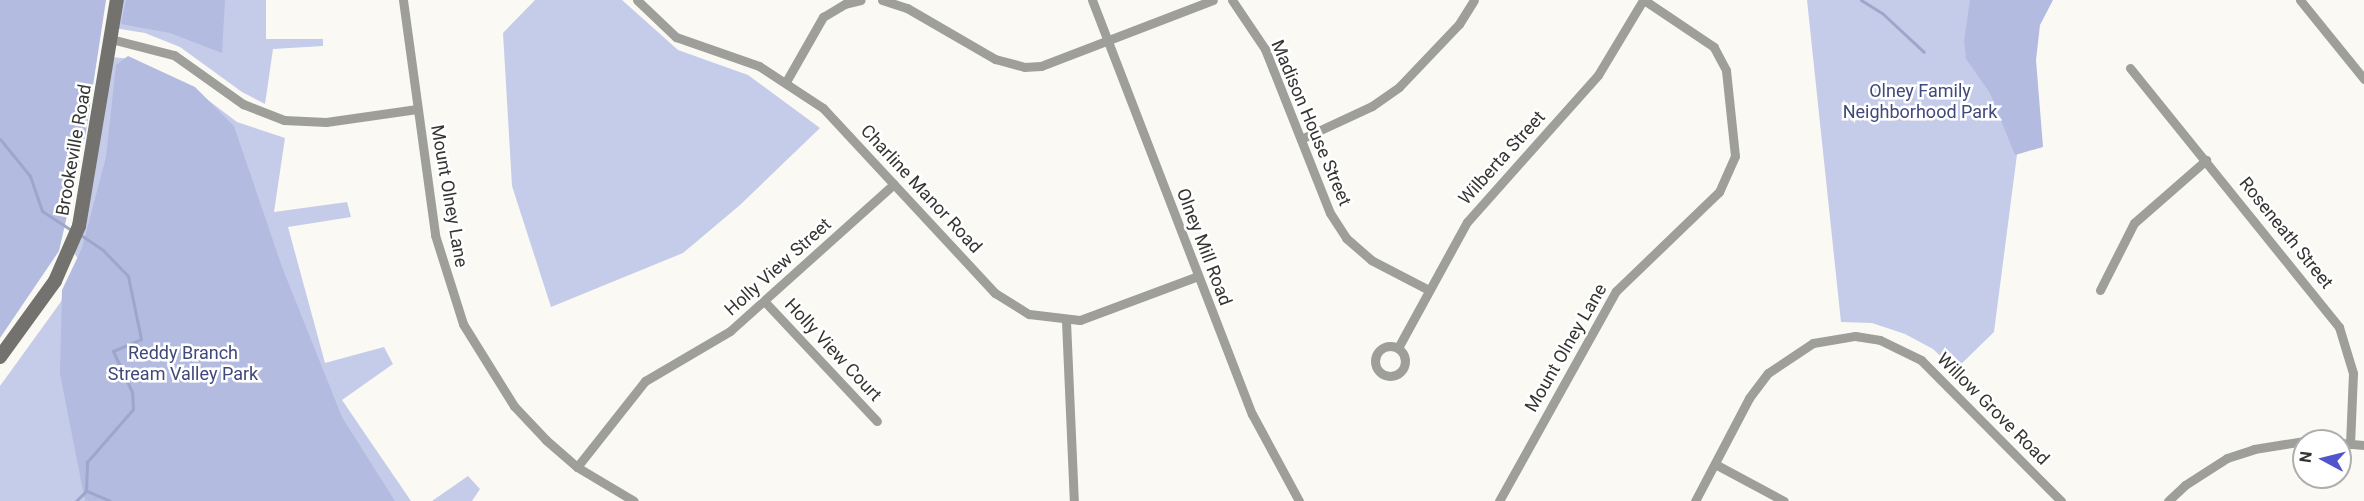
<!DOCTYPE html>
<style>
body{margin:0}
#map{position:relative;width:2364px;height:501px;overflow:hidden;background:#faf9f4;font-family:Roboto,sans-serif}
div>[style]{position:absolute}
.green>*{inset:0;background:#c5cce9}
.forest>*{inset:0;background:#b3bbe0}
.stream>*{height:3px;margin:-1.5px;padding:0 1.5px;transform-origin:1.5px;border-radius:1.5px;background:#9fa6cb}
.street>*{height:9px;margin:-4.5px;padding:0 4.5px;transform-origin:4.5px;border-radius:4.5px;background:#9e9e9b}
.street>.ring{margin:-4.5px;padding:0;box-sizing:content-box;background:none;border:9px solid #9e9e9b;border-radius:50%}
.secondary>*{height:14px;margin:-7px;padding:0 7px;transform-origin:7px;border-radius:7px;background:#73726f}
span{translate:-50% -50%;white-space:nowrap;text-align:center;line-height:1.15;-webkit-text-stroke:5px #fff;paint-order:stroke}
.park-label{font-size:18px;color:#41487a}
.street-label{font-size:18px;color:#343432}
.north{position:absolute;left:2292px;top:429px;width:60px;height:60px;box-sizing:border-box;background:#fff;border:2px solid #aeaead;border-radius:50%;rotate:277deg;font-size:16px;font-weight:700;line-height:24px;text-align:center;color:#343432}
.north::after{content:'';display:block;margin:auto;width:21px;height:27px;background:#5055cb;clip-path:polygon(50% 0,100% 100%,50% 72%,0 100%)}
</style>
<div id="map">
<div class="green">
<i style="clip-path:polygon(118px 0,266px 0,266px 39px,323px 39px,323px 46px,273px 49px,265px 104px,242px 92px,180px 47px,145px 33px,114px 28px)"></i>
<i style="clip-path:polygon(535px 0,622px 0,678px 50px,748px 75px,820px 128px,740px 205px,683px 253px,551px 307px,512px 186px,503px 33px)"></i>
<i style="clip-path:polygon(1807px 0,2037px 0,1994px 332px,1955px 370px,1933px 349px,1905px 334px,1872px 323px,1841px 322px)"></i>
<i style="clip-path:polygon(110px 57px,134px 59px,196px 91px,237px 122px,285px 138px,274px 212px,347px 202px,351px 217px,288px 227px,325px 363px,384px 347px,393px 364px,342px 400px,411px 501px,0 501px,0 386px,60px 303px,82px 263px,72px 251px)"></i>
<i style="clip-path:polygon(468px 476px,480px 489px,472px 501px,432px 501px)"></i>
</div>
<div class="forest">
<i style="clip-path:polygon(0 0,106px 0,86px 132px,59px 251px,0 338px)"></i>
<i style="clip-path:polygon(126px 0,225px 0,222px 53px,170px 33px,121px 24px)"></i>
<i style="clip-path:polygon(1970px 0,2053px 0,2040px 25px,2036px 60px,2043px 147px,2015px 155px,1990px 93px,1966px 59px,1964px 41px)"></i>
<i style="clip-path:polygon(128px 56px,195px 87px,234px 126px,282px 267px,342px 417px,395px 501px,85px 501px,60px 374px,62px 290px,82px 248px,106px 157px,116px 65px)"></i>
</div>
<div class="stream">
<i style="left:1861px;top:0;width:25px;rotate:32deg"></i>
<i style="left:1882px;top:13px;width:57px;rotate:42.9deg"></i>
<i style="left:0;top:139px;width:48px;rotate:51deg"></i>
<i style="left:30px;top:176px;width:37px;rotate:71deg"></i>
<i style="left:42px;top:211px;width:37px;rotate:33deg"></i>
<i style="left:87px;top:491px;width:25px;rotate:23deg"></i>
<i style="left:76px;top:501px;width:14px;rotate:-45deg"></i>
<i style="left:86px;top:491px;width:29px;rotate:-88deg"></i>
<i style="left:87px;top:462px;width:70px;rotate:-49deg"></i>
<i style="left:133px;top:409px;width:17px;rotate:-93deg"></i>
<i style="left:132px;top:392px;width:45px;rotate:-114.9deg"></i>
<i style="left:113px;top:351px;width:30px;rotate:-23deg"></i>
<i style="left:141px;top:339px;width:64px;rotate:-101.7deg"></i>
<i style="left:128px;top:276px;width:36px;rotate:-134deg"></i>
<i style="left:103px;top:250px;width:29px;rotate:-146deg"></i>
</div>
<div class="street">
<i style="left:403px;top:0;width:237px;rotate:82.2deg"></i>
<i style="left:435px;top:235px;width:93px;rotate:72.5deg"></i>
<i style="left:463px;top:324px;width:97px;rotate:58.1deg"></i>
<i style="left:514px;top:406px;width:47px;rotate:46.7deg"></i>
<i style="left:546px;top:440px;width:41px;rotate:41.1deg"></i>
<i style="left:577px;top:467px;width:66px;rotate:30.8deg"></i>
<i style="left:637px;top:0;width:54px;rotate:43.5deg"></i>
<i style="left:676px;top:37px;width:88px;rotate:19.3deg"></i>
<i style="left:759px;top:66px;width:77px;rotate:33.3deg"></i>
<i style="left:823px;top:108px;width:253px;rotate:47.1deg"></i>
<i style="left:995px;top:293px;width:40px;rotate:32deg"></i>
<i style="left:1029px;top:314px;width:51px;rotate:6.7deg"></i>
<i style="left:1080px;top:320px;width:126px;rotate:-20.4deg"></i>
<i style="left:882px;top:0;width:26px;rotate:18deg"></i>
<i style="left:907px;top:8px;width:102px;rotate:30.1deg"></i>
<i style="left:995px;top:59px;width:30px;rotate:15deg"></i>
<i style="left:1024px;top:67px;width:17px;rotate:-3deg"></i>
<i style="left:1041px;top:66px;width:184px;rotate:-21deg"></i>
<i style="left:1092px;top:0;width:444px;rotate:68.9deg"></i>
<i style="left:1252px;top:414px;width:99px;rotate:61.6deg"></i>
<i style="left:1232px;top:0;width:59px;rotate:56deg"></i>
<i style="left:1265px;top:49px;width:176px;rotate:68.4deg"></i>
<i style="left:1330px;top:213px;width:30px;rotate:57deg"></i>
<i style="left:1346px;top:238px;width:33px;rotate:41deg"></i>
<i style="left:1371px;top:260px;width:63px;rotate:27.4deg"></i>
<i style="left:2300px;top:0;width:102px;rotate:51deg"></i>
<i style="left:111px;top:39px;width:65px;rotate:14.3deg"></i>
<i style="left:174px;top:55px;width:85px;rotate:35.4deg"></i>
<i style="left:243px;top:104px;width:44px;rotate:21.3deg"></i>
<i style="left:284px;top:120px;width:42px;rotate:2.7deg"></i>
<i style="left:326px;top:122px;width:92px;rotate:-8.1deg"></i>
<i style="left:2130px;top:68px;width:333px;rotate:51.1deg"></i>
<i style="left:2339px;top:327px;width:48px;rotate:73.1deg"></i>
<i style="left:2353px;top:373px;width:71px;rotate:92.4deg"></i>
<i style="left:787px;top:80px;width:73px;rotate:-60.3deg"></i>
<i style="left:823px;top:17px;width:26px;rotate:-31deg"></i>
<i style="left:845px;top:4px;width:16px;rotate:-14deg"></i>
<i style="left:1301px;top:139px;width:78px;rotate:-24.9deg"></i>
<i style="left:1372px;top:106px;width:33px;rotate:-35deg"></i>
<i style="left:1399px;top:87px;width:87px;rotate:-46.4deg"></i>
<i style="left:1459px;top:24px;width:28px;rotate:-58deg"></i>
<i style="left:2100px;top:290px;width:75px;rotate:-63.1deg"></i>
<i style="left:2134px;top:223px;width:96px;rotate:-41.2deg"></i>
<i style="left:766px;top:303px;width:162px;rotate:46.8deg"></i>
<i style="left:1066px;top:321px;width:180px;rotate:87.5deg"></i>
<i style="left:1399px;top:346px;width:141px;rotate:-61.3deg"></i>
<i style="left:1467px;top:222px;width:197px;rotate:-48.3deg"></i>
<i style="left:1598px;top:75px;width:87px;rotate:-59deg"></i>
<i class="ring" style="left:1375px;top:346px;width:21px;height:21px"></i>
<i style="left:2304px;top:441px;width:13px"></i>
<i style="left:2340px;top:443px;width:24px;rotate:5deg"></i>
<i style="left:1715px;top:464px;width:78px;rotate:28.2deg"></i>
<i style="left:577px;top:467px;width:110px;rotate:-51.7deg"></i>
<i style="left:645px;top:381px;width:99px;rotate:-30.5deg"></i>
<i style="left:730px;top:331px;width:220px;rotate:-41.9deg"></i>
<i style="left:1499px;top:501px;width:240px;rotate:-60.9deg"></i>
<i style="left:1616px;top:291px;width:143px;rotate:-43.9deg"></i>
<i style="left:1719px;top:192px;width:39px;rotate:-66deg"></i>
<i style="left:1735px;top:156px;width:86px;rotate:-96deg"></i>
<i style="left:1726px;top:70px;width:26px;rotate:-118deg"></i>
<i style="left:1714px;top:47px;width:84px;rotate:-146.1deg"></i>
<i style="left:1695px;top:501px;width:116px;rotate:-62.3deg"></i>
<i style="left:1749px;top:398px;width:31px;rotate:-53deg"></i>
<i style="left:1768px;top:373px;width:54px;rotate:-33.7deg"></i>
<i style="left:1813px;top:343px;width:43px;rotate:-9.5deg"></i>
<i style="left:1855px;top:336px;width:25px;rotate:9deg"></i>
<i style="left:1880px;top:340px;width:46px;rotate:26deg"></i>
<i style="left:1921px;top:360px;width:199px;rotate:45.2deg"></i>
<i style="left:2168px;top:501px;width:23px;rotate:-43deg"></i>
<i style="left:2185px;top:485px;width:50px;rotate:-32.7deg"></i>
<i style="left:2227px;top:458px;width:28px;rotate:-18deg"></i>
<i style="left:2254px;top:449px;width:51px;rotate:-9.1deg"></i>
</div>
<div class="secondary">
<i style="left:0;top:357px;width:94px;rotate:-54.1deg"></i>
<i style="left:55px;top:281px;width:60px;rotate:-66.4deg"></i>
<i style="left:79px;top:226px;width:229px;rotate:-80.5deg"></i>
</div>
<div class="park-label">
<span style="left:1920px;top:102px">Olney Family<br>Neighborhood Park</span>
<span style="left:183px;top:364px">Reddy Branch<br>Stream Valley Park</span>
</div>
<div class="street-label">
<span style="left:1311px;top:123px;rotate:67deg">Madison House Street</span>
<span style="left:74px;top:150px;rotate:-80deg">Brookeville Road</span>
<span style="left:1502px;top:158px;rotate:-48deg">Wilberta Street</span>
<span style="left:921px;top:189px;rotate:47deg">Charline Manor Road</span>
<span style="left:449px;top:196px;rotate:80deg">Mount Olney Lane</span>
<span style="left:2286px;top:233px;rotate:51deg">Roseneath Street</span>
<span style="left:1204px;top:247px;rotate:69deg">Olney Mill Road</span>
<span style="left:778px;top:267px;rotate:-42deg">Holly View Street</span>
<span style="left:1566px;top:348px;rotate:-60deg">Mount Olney Lane</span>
<span style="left:833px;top:350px;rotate:47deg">Holly View Court</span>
<span style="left:1993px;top:409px;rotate:45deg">Willow Grove Road</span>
</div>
<div class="north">N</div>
</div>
